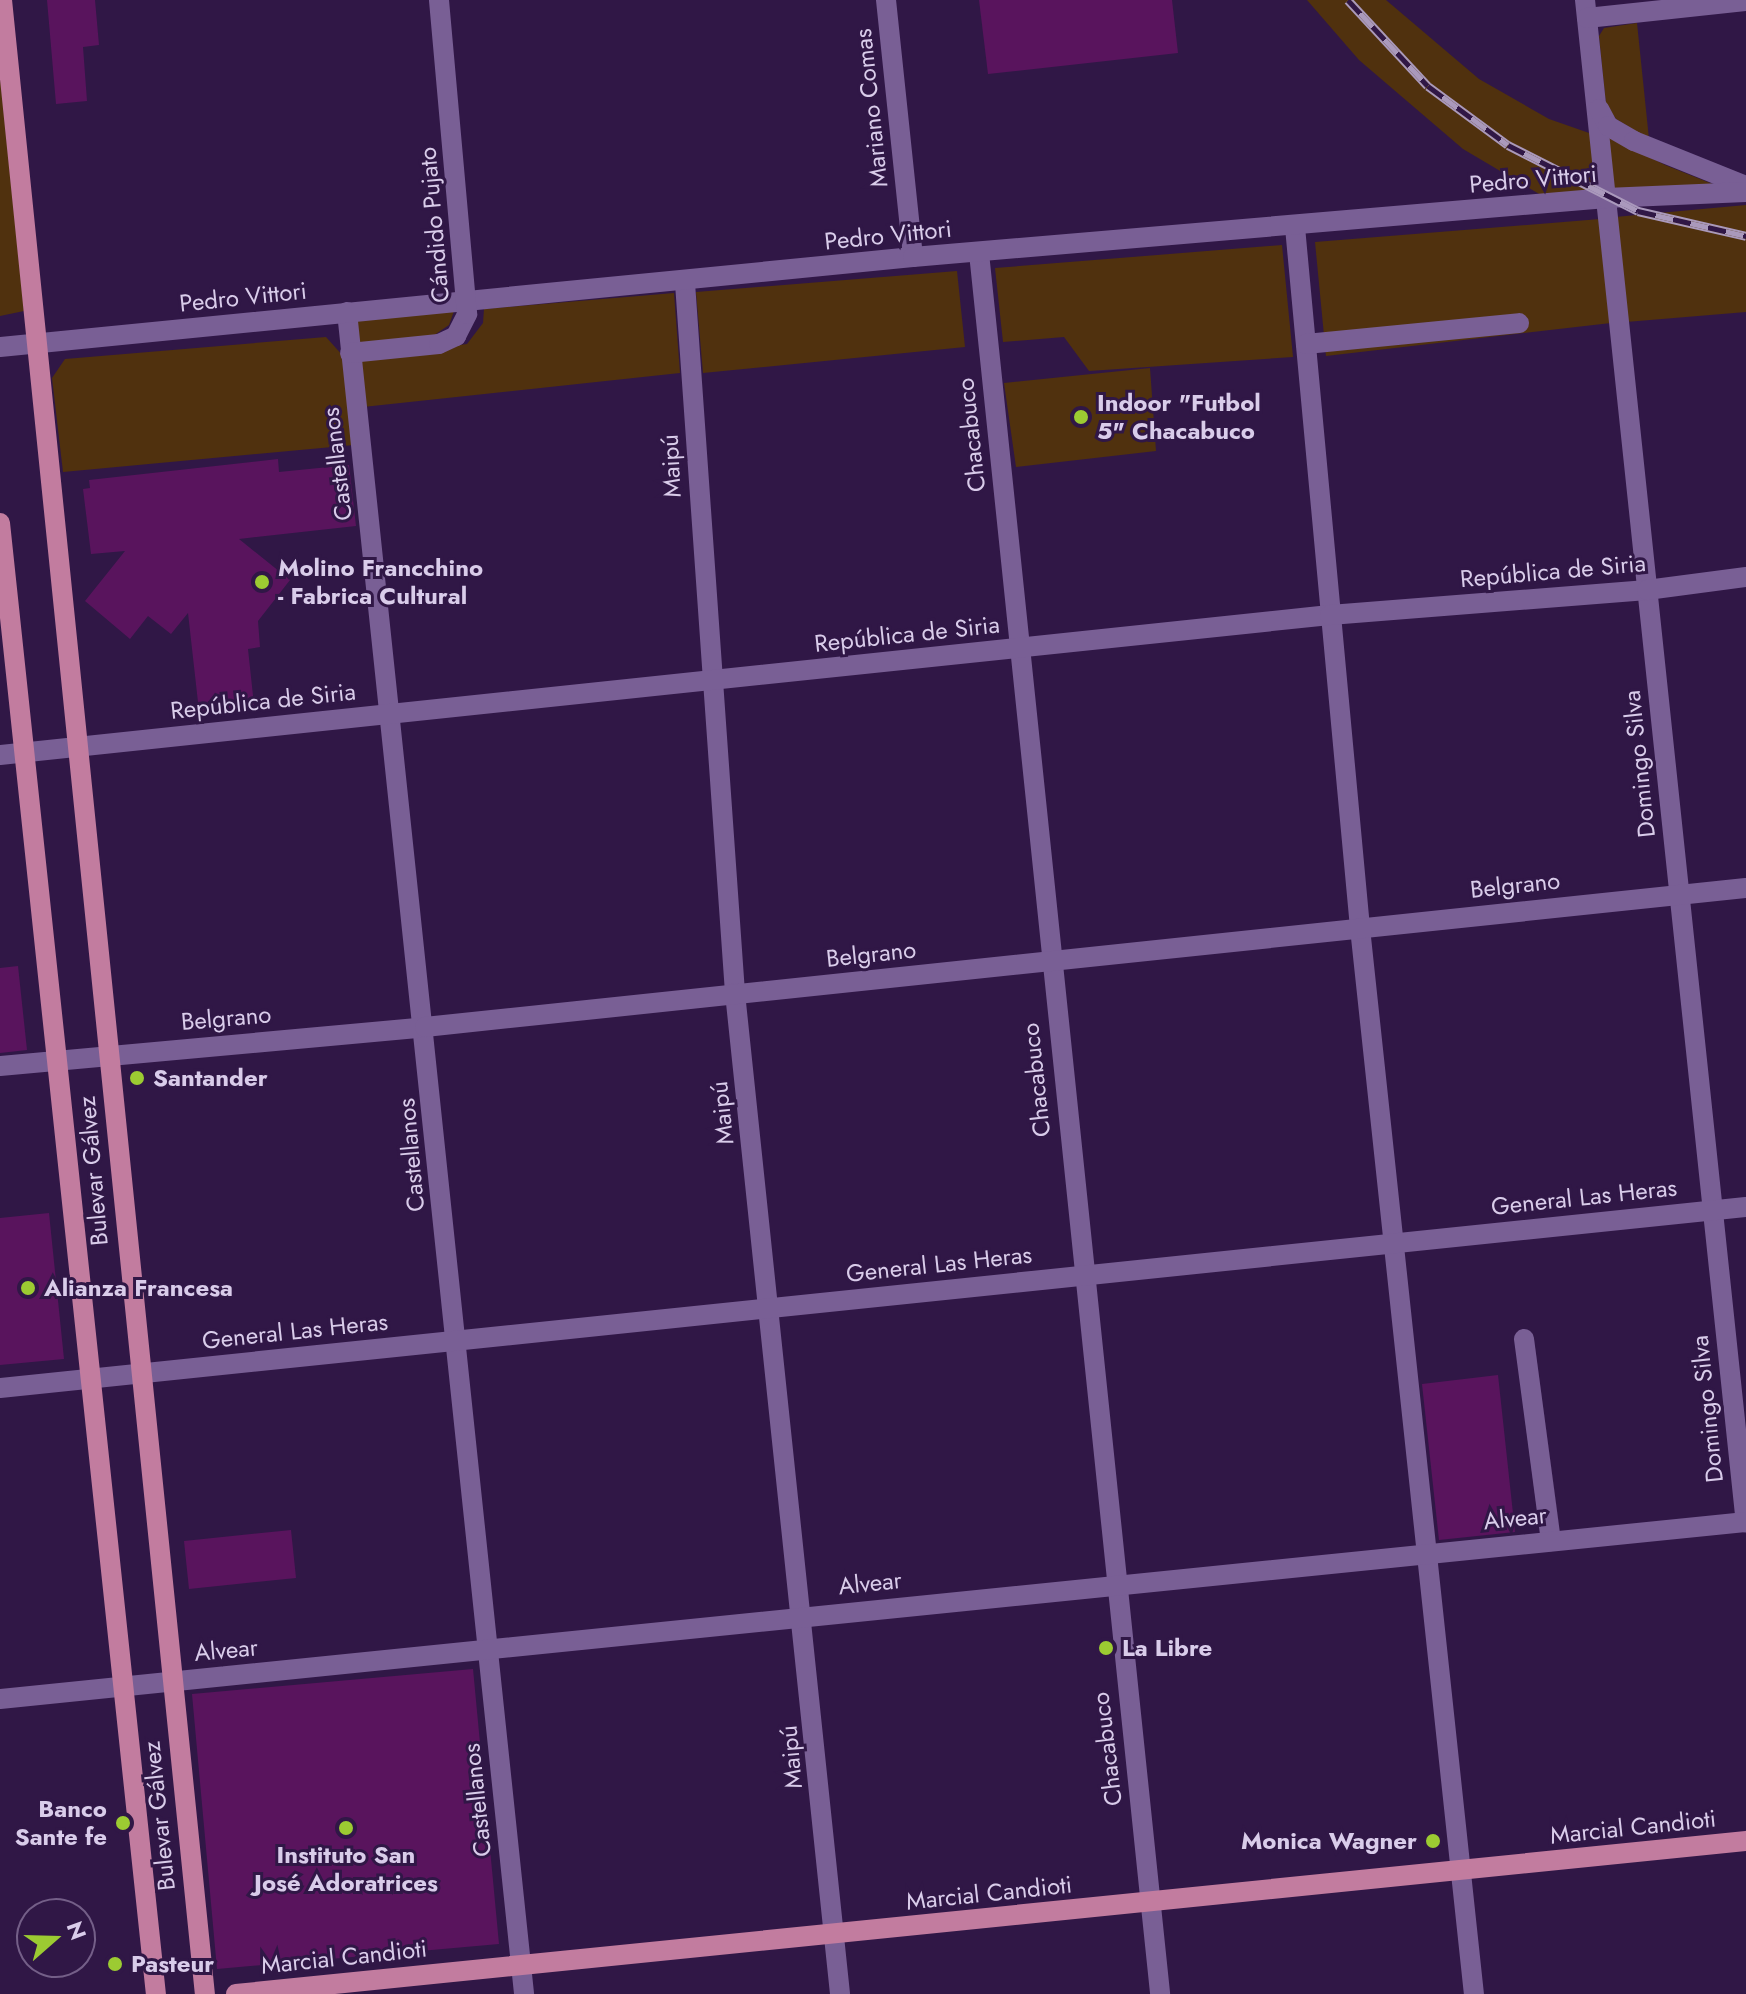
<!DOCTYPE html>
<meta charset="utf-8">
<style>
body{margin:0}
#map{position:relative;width:1746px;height:1994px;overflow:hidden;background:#301746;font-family:Jost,sans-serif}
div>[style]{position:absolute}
.green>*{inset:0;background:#50310e}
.building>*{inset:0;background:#59145d}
.minor>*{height:20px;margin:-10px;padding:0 10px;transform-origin:10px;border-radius:10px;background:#795f95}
.major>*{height:20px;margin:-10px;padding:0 10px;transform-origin:10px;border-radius:10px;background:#c27c9f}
.rail>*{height:9px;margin-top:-4.5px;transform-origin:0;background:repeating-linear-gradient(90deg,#301746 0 18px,#aa99bc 0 36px);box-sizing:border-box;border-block:2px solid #aa99bc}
.dots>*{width:22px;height:22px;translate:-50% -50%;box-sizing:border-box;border:4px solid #301746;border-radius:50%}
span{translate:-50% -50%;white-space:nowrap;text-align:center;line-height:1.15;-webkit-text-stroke:6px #301746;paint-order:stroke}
.street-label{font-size:24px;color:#d9ccea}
.poi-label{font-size:24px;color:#d9ccea;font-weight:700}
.left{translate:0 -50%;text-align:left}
.right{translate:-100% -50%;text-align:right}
.north{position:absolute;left:16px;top:1898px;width:80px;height:80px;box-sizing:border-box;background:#301746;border:2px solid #745f88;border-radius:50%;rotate:70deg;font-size:22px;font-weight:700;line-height:32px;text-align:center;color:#d9ccea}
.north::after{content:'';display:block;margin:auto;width:28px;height:36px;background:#9ccb32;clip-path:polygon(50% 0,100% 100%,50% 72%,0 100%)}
</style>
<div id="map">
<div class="green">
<i style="clip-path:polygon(1307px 0,1386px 0,1479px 79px,1549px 119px,1592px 134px,1598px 201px,1556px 204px,1463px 149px,1359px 60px)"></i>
<i style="clip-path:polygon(1637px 23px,1649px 139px,1616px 119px,1606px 105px,1599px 36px,1604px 28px)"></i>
<i style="clip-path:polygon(0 75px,24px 311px,0 316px)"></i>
<i style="clip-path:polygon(1606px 135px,1665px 165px,1725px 189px,1612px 199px)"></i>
<i style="clip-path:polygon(1746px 205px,1746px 312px,1626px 322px,1615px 217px)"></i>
<i style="clip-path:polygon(1600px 219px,1611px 323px,1326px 356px,1315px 242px)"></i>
<i style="clip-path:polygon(1282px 245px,1293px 357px,1089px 371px,1064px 337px,1003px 342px,995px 268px)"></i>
<i style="clip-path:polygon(957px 271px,965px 347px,703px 373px,696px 292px)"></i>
<i style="clip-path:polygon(674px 293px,680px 373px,363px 407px,358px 360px,467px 344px,483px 323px,484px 309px)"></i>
<i style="clip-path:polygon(454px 311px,449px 325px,430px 338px,357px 346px,354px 320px)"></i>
<i style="clip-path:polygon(326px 337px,344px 357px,354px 445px,63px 472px,52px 378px,65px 359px)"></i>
<i style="clip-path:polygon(1150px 368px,1156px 451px,1016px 467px,1004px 383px)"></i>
</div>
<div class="building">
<i style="clip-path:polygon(47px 0,95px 0,99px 45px,83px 47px,87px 101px,56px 104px)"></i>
<i style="clip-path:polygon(979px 0,1172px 0,1178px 53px,988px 74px)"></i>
<i style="clip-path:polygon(278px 459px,279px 472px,349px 465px,356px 526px,239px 539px,290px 580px,258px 621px,260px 647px,248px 649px,254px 705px,199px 711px,188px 613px,171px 634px,148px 616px,130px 639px,85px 601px,125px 551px,91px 554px,83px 489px,90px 488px,89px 480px)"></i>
<i style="clip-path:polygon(18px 966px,27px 1050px,0 1053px,0 968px)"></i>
<i style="clip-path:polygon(49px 1213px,64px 1359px,0 1365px,0 1218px)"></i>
<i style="clip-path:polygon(1498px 1375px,1515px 1532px,1439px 1540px,1422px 1384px)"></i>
<i style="clip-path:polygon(291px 1530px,296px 1578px,189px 1589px,184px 1541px)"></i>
<i style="clip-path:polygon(473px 1669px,499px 1944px,217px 1969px,192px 1694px)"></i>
</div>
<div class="minor">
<i style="left:886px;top:0;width:258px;rotate:84deg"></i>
<i style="left:1585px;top:0;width:1531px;rotate:83.97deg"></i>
<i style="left:1587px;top:18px;width:160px;rotate:-6.1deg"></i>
<i style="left:1599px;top:109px;width:19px;rotate:62deg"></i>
<i style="left:1608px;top:126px;width:30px;rotate:30deg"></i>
<i style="left:1634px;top:141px;width:121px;rotate:21.9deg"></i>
<i style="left:1295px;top:227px;width:704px;rotate:84.7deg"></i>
<i style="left:1360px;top:928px;width:1072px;rotate:83.9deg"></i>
<i style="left:979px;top:253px;width:1750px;rotate:84.06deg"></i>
<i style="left:685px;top:283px;width:712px;rotate:85.97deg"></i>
<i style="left:735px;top:993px;width:1006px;rotate:84.01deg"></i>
<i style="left:347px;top:312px;width:1691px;rotate:83.99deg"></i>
<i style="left:1306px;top:344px;width:214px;rotate:-5.6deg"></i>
<i style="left:0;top:347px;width:917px;rotate:-5.63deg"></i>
<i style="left:913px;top:257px;width:696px;rotate:-4.87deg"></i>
<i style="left:1606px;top:198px;width:140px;rotate:-2.5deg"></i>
<i style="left:350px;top:353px;width:89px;rotate:-5.8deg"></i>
<i style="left:439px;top:344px;width:19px;rotate:-25deg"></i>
<i style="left:456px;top:336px;width:25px;rotate:-63deg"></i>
<i style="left:467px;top:314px;width:315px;rotate:-95.1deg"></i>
<i style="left:0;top:755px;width:1337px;rotate:-6.01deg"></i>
<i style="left:1330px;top:615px;width:318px;rotate:-4.5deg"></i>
<i style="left:1647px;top:590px;width:100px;rotate:-7.5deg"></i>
<i style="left:0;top:1066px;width:427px;rotate:-5.2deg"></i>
<i style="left:425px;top:1027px;width:1328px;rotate:-6.01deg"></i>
<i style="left:1524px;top:1339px;width:204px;rotate:82.4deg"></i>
<i style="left:0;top:1388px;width:1755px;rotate:-5.92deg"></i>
<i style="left:0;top:1699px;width:1755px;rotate:-5.79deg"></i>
</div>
<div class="major">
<i style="left:2px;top:0;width:2004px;rotate:84.19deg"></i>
<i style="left:0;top:523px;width:1479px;rotate:83.95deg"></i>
<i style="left:236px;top:1994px;width:1518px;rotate:-5.79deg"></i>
</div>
<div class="rail">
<i style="left:1348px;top:0;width:117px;rotate:47.1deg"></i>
<i style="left:1428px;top:86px;width:99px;rotate:36.4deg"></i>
<i style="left:1508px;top:145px;width:146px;rotate:26.9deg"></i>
<i style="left:1638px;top:211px;width:111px;rotate:13deg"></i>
</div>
<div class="dots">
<i style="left:1081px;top:417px;background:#9ccb32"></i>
<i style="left:262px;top:582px;background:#9ccb32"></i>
<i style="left:137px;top:1078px;background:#9ccb32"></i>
<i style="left:28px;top:1288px;background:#9ccb32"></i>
<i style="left:1106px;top:1648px;background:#9ccb32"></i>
<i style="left:123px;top:1823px;background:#9ccb32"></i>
<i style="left:346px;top:1828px;background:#9ccb32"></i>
<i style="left:1433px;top:1841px;background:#9ccb32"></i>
<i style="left:115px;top:1964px;background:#9ccb32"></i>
</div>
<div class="street-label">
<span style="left:871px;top:108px;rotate:-96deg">Mariano Comas</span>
<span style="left:1533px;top:179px;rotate:-5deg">Pedro Vittori</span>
<span style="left:434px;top:225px;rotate:-95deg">Cándido Pujato</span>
<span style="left:888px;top:235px;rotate:-6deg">Pedro Vittori</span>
<span style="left:243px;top:297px;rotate:-6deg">Pedro Vittori</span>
<span style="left:971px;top:435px;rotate:-96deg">Chacabuco</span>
<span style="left:337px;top:464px;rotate:-97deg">Castellanos</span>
<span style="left:671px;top:466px;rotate:-93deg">Maipú</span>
<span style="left:1553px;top:571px;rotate:-5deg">República de Siria</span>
<span style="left:907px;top:634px;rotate:-6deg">República de Siria</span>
<span style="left:263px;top:701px;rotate:-6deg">República de Siria</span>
<span style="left:1639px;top:764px;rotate:-96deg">Domingo Silva</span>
<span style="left:1515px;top:885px;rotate:-6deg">Belgrano</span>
<span style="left:871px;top:954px;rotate:-6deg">Belgrano</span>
<span style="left:226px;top:1018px;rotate:-5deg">Belgrano</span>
<span style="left:1036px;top:1080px;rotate:-96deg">Chacabuco</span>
<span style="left:722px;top:1113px;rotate:-96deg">Maipú</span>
<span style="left:411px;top:1155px;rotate:-95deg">Castellanos</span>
<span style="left:93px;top:1171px;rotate:-95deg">Bulevar Gálvez</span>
<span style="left:1584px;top:1197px;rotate:-6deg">General Las Heras</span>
<span style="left:939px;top:1264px;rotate:-6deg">General Las Heras</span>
<span style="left:295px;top:1331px;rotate:-6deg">General Las Heras</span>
<span style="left:1707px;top:1409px;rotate:-96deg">Domingo Silva</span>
<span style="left:1515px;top:1518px;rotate:-6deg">Alvear</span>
<span style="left:870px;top:1583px;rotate:-6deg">Alvear</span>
<span style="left:226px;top:1650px;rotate:-5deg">Alvear</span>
<span style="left:1107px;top:1749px;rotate:-97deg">Chacabuco</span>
<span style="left:791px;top:1757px;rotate:-95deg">Maipú</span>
<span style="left:477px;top:1800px;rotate:-96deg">Castellanos</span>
<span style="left:159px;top:1816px;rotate:-96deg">Bulevar Gálvez</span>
<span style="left:1633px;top:1827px;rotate:-6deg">Marcial Candioti</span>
<span style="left:989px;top:1893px;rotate:-6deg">Marcial Candioti</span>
<span style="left:344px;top:1957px;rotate:-6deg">Marcial Candioti</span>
</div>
<div class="poi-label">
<span class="left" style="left:1097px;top:417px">Indoor "Futbol<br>5" Chacabuco</span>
<span class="left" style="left:278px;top:582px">Molino Francchino<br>- Fabrica Cultural</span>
<span class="left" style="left:153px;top:1078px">Santander</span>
<span class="left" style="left:44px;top:1288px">Alianza Francesa</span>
<span class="left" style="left:1122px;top:1648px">La Libre</span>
<span class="right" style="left:107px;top:1823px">Banco<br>Sante fe</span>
<span class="right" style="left:1417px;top:1841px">Monica Wagner</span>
<span style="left:346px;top:1869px">Instituto San<br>José Adoratrices</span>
<span class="left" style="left:131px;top:1964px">Pasteur</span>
</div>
<div class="north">N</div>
</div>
